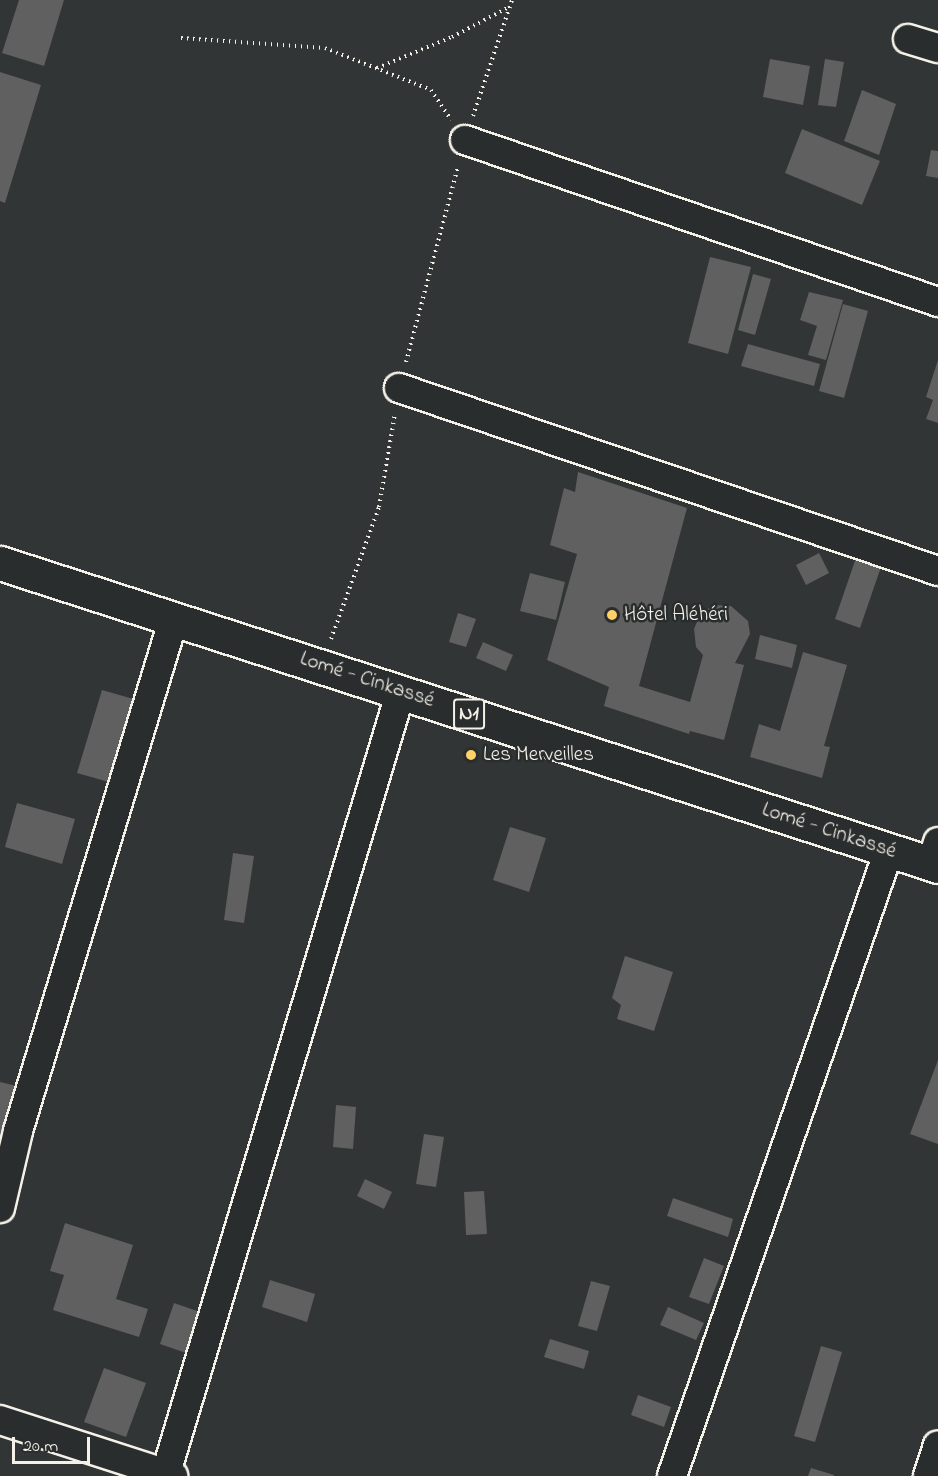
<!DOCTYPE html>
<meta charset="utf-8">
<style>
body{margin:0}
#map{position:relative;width:938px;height:1476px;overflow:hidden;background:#323535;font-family:"Indie Flower",sans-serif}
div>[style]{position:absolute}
.building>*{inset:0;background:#5f605f}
.path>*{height:4px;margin-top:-2px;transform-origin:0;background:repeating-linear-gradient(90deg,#f4f1e8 0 1.5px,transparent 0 6px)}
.roads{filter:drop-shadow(2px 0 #f4f1e8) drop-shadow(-2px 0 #f4f1e8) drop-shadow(0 2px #f4f1e8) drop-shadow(0 -2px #f4f1e8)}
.minor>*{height:28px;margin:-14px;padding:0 14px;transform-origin:14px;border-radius:14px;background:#2a2d2e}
.trunk>*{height:33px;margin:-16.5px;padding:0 16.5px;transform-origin:16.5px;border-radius:16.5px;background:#2a2d2e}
.dots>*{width:16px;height:16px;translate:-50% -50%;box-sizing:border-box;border:3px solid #2a2d2e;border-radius:50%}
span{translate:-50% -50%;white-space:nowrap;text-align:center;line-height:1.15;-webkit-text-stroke:5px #2a2d2e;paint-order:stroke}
.shield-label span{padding:2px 4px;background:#2a2d2e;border:2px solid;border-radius:4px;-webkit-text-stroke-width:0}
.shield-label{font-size:20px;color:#f4f1e8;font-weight:700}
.poi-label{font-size:21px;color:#f4f1e8}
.left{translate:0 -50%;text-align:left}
.street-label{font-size:21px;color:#f4f1e8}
.scale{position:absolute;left:12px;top:1437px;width:78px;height:27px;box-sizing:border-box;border:3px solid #f4f1e8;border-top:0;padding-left:8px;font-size:18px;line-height:21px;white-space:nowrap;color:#f4f1e8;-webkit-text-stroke:4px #2a2d2e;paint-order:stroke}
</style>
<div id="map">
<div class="building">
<i style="clip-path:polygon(19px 0,64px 0,44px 66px,2px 53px)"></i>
<i style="clip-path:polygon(770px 59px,810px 66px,803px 105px,763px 97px)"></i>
<i style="clip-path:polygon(825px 59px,844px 62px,836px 107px,818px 105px)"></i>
<i style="clip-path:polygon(0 72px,41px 85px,5px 203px,0 201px)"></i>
<i style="clip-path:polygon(862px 90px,896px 104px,879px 155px,844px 141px)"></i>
<i style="clip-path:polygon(802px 129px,880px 161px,862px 205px,785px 173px)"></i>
<i style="clip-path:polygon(931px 150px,938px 151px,938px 178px,926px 176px)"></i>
<i style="clip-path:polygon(710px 257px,751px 267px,728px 354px,688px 343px)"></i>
<i style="clip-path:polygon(753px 274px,771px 279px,755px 335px,738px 330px)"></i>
<i style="clip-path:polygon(809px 292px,843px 300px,826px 360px,808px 355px,817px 326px,800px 320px)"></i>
<i style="clip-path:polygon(843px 304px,868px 311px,844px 398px,819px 391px)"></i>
<i style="clip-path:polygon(748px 344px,820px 364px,814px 386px,741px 366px)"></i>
<i style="clip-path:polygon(938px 360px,938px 423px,926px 419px,933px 400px,926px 397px)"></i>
<i style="clip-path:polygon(578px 472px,687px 508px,639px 686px,690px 702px,703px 655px,696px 647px,694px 629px,701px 612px,715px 605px,731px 606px,748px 621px,750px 634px,735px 663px,744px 665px,724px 740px,690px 731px,689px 734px,604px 706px,609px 687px,547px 660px,577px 554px,550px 545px,564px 488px,575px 492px)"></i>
<i style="clip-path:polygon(858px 552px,883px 561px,860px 628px,835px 619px)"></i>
<i style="clip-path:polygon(819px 553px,829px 573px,806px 585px,796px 565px)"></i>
<i style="clip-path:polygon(530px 573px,565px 582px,556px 620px,520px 611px)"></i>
<i style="clip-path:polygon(458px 613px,476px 619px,466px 647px,449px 642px)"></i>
<i style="clip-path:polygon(760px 635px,797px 645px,792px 668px,755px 659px)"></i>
<i style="clip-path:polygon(483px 642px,513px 655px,506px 671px,476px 658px)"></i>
<i style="clip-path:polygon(803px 652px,847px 665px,824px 746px,830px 747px,822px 778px,750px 757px,759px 724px,780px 731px)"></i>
<i style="clip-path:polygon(102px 690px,137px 700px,112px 783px,77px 773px)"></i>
<i style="clip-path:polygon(17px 803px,75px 819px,62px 864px,5px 847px)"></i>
<i style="clip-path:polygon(510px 827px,546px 838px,529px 892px,493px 880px)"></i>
<i style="clip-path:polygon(233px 853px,254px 856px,244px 923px,224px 920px)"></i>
<i style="clip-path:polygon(625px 956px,673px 972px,654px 1031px,617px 1019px,621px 1005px,612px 998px)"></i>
<i style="clip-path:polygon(938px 1060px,938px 1144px,910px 1134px)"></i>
<i style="clip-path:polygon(0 1082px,17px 1086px,3px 1140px,0 1139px)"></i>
<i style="clip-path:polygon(336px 1105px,356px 1107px,353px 1149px,333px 1147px)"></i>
<i style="clip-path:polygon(424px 1134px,444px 1137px,436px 1187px,416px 1184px)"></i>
<i style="clip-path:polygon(365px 1179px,392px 1192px,384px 1209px,357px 1196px)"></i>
<i style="clip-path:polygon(484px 1191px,487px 1234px,466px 1235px,464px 1192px)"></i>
<i style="clip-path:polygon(673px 1198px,733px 1219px,728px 1237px,667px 1216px)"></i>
<i style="clip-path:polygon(65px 1223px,133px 1245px,116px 1299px,148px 1309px,139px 1337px,53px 1310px,64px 1275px,50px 1271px)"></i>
<i style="clip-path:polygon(704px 1258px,724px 1266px,709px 1304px,689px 1297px)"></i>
<i style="clip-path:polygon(270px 1280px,315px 1294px,307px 1322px,262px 1307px)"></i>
<i style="clip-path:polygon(591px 1281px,610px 1286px,597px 1331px,578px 1326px)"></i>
<i style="clip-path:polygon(174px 1303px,200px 1312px,186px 1353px,160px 1344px)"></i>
<i style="clip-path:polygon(668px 1307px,704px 1323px,696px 1340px,660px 1325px)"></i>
<i style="clip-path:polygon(550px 1339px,589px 1351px,584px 1369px,544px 1357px)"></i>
<i style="clip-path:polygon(821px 1346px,842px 1352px,815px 1442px,794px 1436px)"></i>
<i style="clip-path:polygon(104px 1368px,146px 1383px,126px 1437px,84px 1422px)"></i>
<i style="clip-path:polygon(638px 1395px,671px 1407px,664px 1427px,631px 1415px)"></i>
<i style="clip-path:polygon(811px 1468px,834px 1475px,834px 1476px,808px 1476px)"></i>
</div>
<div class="path">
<i style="left:181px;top:38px;width:144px;rotate:4deg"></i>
<i style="left:325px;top:48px;width:114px;rotate:21.6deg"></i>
<i style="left:431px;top:90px;width:36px;rotate:56deg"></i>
<i style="left:377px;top:68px;width:81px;rotate:-22.5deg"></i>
<i style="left:452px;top:37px;width:64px;rotate:-27.8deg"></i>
<i style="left:473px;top:116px;width:122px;rotate:-71.4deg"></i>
<i style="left:406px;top:362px;width:203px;rotate:-75.1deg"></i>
<i style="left:331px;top:639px;width:140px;rotate:-70deg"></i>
<i style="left:379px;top:507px;width:95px;rotate:-80.3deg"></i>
</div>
<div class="roads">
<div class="minor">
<i style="left:908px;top:39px;width:31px;rotate:17deg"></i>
<i style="left:465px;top:140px;width:500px;rotate:18.9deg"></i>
<i style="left:399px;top:388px;width:569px;rotate:18.75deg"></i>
<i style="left:931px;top:864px;width:23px;rotate:-72deg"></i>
<i style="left:0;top:1208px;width:79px;rotate:-76.8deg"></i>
<i style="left:18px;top:1131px;width:536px;rotate:-73.09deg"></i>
<i style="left:0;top:1420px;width:182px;rotate:17.9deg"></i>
<i style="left:165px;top:1476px;width:820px;rotate:-73.27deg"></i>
<i style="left:672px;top:1476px;width:663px;rotate:-70.88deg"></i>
<i style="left:928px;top:1476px;width:32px;rotate:-72deg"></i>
</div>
<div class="trunk">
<i style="left:0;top:563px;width:986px;rotate:17.9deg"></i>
</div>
</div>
<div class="dots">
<i style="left:612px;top:615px;background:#ffd166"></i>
<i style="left:471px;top:755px;background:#ffd166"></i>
</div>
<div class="shield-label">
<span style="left:469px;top:714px">N1</span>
</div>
<div class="poi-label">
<span class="left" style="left:624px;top:615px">Hôtel Aléhéri</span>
<span class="left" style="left:483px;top:755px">Les Merveilles</span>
</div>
<div class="street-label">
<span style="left:367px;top:680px;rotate:18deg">Lomé - Cinkassé</span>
<span style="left:829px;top:831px;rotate:18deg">Lomé - Cinkassé</span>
</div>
<div class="scale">20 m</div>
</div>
